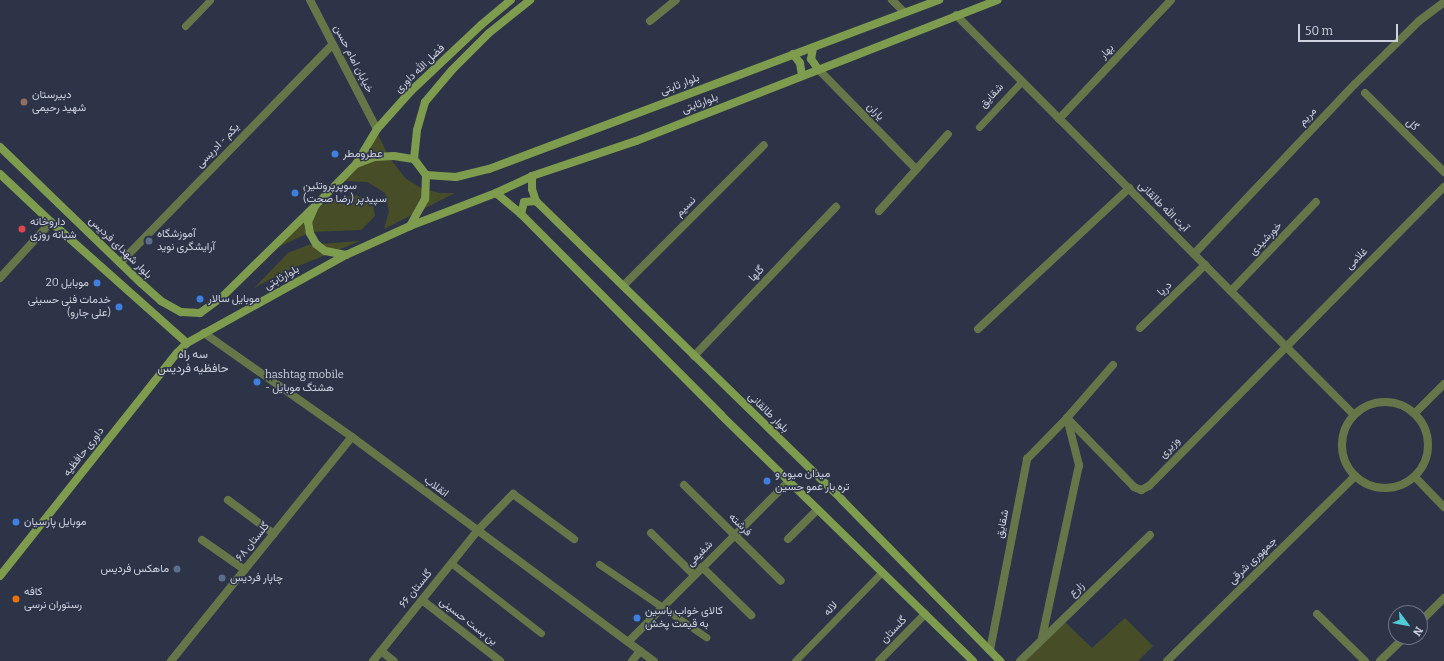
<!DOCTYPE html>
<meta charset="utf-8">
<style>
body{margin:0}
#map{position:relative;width:1444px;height:661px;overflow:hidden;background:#2d3448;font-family:Bitter,Vazirmatn,serif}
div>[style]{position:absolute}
.green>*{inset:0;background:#474e27}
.service>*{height:7px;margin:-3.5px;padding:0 3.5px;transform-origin:3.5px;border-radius:3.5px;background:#657748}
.minor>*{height:8px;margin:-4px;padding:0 4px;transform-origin:4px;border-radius:4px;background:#657748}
.tertiary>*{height:8px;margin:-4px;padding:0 4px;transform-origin:4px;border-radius:4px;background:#657748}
.tertiary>.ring{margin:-4px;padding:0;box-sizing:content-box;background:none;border:8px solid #657748;border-radius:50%}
.secondary>*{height:8px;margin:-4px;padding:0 4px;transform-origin:4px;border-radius:4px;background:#7f9b4e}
.dots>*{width:11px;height:11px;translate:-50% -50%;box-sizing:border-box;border:2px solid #2d3448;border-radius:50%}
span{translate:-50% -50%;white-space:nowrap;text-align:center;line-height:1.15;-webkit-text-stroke:3px #2d3448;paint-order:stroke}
.street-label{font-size:11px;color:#cdd2df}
.poi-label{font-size:11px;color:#cdd2df}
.left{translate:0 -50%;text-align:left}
.right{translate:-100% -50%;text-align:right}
.neighbourhood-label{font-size:12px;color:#cdd2df}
.north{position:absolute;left:1388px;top:605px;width:40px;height:40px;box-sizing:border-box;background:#2d3448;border:1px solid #6d7384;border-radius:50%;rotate:122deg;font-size:11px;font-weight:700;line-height:16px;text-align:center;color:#cdd2df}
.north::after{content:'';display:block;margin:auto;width:14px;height:18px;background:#52cbd9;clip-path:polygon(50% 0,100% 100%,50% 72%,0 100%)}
.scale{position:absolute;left:1298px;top:24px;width:100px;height:18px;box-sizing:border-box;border:2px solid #cdd2df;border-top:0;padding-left:5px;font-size:12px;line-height:14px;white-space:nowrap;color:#cdd2df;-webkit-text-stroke:3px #2d3448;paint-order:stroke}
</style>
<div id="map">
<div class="green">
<i style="clip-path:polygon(378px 135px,389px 157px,405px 178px,421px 188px,439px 193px,455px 193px,384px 229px,389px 211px,385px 193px,367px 182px,345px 181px,333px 186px)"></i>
<i style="clip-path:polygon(355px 195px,372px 201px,375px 216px,361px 230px,311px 232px,278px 247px,303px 218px,329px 201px)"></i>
<i style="clip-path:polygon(360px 241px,286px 271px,254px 288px,288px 253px,308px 245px)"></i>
<i style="clip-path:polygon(1125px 618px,1153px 646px,1138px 661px,1025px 661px,1065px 622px,1092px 648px)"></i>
</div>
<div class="service">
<i style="left:185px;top:26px;width:36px;rotate:-46deg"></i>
<i style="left:979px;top:127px;width:63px;rotate:-46.9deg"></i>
<i style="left:451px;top:563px;width:114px;rotate:37.9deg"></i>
<i style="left:599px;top:564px;width:130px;rotate:34.3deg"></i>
<i style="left:795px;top:661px;width:124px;rotate:-45.7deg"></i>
</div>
<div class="minor">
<i style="left:892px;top:0;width:17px;rotate:45deg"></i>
<i style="left:650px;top:21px;width:33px;rotate:-39deg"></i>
<i style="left:818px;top:69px;width:140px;rotate:45.6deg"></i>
<i style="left:1365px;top:93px;width:112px;rotate:45deg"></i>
<i style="left:1059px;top:119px;width:163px;rotate:-46.7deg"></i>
<i style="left:879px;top:211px;width:103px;rotate:-48.1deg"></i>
<i style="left:1194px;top:254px;width:234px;rotate:-46.6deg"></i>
<i style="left:1355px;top:84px;width:90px;rotate:-44.5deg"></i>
<i style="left:1419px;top:21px;width:31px;rotate:-37deg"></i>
<i style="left:120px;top:263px;width:305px;rotate:-45.8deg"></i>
<i style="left:623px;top:286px;width:199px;rotate:-45deg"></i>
<i style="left:1231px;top:291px;width:123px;rotate:-46.3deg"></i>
<i style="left:1140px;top:328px;width:91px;rotate:-44.1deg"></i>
<i style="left:978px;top:329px;width:207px;rotate:-43deg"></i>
<i style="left:204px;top:333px;width:181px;rotate:35.1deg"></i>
<i style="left:352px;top:437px;width:376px;rotate:36.6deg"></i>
<i style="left:694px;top:356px;width:206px;rotate:-46.4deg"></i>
<i style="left:1113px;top:365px;width:70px;rotate:131deg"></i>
<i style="left:1067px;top:418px;width:96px;rotate:45.8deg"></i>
<i style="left:1134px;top:487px;width:8px;rotate:23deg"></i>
<i style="left:1141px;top:490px;width:9px;rotate:-27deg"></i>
<i style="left:1149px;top:486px;width:420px;rotate:-45.4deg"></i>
<i style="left:684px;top:485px;width:136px;rotate:44.7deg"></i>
<i style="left:228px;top:500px;width:57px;rotate:36.5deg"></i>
<i style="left:477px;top:531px;width:52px;rotate:-45.8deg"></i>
<i style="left:513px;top:494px;width:76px;rotate:36.4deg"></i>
<i style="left:651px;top:533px;width:60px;rotate:44.3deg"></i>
<i style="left:788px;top:539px;width:42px;rotate:-45deg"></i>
<i style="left:202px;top:540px;width:52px;rotate:34.9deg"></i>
<i style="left:702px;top:567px;width:69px;rotate:44.4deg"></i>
<i style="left:422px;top:600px;width:99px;rotate:38deg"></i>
<i style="left:1317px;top:614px;width:67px;rotate:44.4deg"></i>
<i style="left:1420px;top:622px;width:34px;rotate:-45deg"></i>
<i style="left:628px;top:642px;width:228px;rotate:-45deg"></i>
<i style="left:990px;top:650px;width:195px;rotate:-79deg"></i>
<i style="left:1027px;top:459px;width:57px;rotate:-45.7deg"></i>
<i style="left:1067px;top:418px;width:49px;rotate:75.7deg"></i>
<i style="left:1079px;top:465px;width:177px;rotate:102.1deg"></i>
<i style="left:381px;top:651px;width:16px;rotate:38deg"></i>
<i style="left:171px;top:661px;width:288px;rotate:-51.1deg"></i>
<i style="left:632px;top:661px;width:13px;rotate:-51deg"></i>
<i style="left:879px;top:661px;width:66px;rotate:-45.6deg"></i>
<i style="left:1020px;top:661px;width:181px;rotate:-44.1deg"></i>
<i style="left:1380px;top:661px;width:35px;rotate:-44deg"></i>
</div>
<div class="tertiary">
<i style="left:310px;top:0;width:145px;rotate:62.6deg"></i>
<i style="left:956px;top:15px;width:564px;rotate:45.14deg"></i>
<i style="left:0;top:278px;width:76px;rotate:-47.7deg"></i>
<i class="ring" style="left:1342px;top:402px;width:78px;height:78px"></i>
<i style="left:1415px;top:413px;width:41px;rotate:-45deg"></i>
<i style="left:1415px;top:477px;width:42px;rotate:46deg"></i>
<i style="left:373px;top:661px;width:166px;rotate:-51.3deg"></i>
<i style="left:1167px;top:661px;width:264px;rotate:-44.5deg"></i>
</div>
<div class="secondary">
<i style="left:813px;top:48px;width:11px;rotate:100deg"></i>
<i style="left:811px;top:59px;width:12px;rotate:55deg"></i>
<i style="left:793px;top:54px;width:11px;rotate:52deg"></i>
<i style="left:800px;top:63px;width:12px;rotate:81deg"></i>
<i style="left:0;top:147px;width:196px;rotate:44deg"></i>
<i style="left:141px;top:283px;width:27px;rotate:42deg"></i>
<i style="left:161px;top:301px;width:23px;rotate:29deg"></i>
<i style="left:181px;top:312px;width:19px;rotate:3deg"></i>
<i style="left:200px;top:313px;width:27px;rotate:-36deg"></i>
<i style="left:222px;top:297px;width:127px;rotate:-44.4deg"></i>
<i style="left:414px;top:159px;width:29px;rotate:-84deg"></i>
<i style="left:417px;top:130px;width:29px;rotate:-74deg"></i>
<i style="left:425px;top:102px;width:42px;rotate:-49.8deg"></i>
<i style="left:452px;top:70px;width:52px;rotate:-45deg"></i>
<i style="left:489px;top:33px;width:53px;rotate:-38.8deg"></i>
<i style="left:356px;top:164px;width:19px;rotate:-21deg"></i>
<i style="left:374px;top:157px;width:20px;rotate:-3deg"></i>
<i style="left:394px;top:156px;width:20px;rotate:9deg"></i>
<i style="left:414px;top:159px;width:20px;rotate:53deg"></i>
<i style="left:426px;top:175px;width:24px;rotate:92deg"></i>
<i style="left:425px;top:199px;width:31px;rotate:119deg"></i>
<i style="left:410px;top:226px;width:70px;rotate:155.6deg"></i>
<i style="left:346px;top:255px;width:21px;rotate:-169deg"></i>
<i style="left:325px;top:251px;width:11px;rotate:-142deg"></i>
<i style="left:316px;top:244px;width:13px;rotate:-119deg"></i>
<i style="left:310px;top:233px;width:11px;rotate:-100deg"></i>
<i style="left:308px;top:222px;width:17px;rotate:-66deg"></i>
<i style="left:315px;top:206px;width:59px;rotate:-45.7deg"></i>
<i style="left:356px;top:164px;width:41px;rotate:-59deg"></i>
<i style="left:377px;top:129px;width:51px;rotate:-48.2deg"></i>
<i style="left:411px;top:91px;width:96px;rotate:-43.3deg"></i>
<i style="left:481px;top:25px;width:39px;rotate:-40deg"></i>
<i style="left:0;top:174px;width:70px;rotate:43.3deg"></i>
<i style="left:51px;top:222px;width:182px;rotate:41.7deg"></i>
<i style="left:426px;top:175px;width:30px;rotate:4deg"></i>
<i style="left:456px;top:177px;width:34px;rotate:-14deg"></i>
<i style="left:489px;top:169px;width:481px;rotate:-20.6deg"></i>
<i style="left:532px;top:176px;width:13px;rotate:90deg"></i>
<i style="left:532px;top:189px;width:13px;rotate:72deg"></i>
<i style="left:536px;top:201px;width:428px;rotate:44.3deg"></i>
<i style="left:842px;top:500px;width:226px;rotate:45.5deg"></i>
<i style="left:496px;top:193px;width:33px;rotate:40deg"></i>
<i style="left:521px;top:214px;width:284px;rotate:45.1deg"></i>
<i style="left:721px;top:415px;width:352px;rotate:44.3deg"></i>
<i style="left:521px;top:214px;width:12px;rotate:-76deg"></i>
<i style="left:524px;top:202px;width:12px;rotate:-5deg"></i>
<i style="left:410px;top:226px;width:92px;rotate:-21deg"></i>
<i style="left:496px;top:193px;width:40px;rotate:-25deg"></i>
<i style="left:532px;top:176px;width:110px;rotate:-18.6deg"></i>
<i style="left:636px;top:141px;width:388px;rotate:-21.3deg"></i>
<i style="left:0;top:576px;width:285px;rotate:-51.6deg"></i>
<i style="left:177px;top:353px;width:14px;rotate:-45deg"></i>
<i style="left:187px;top:343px;width:182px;rotate:-29deg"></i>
</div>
<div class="dots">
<i style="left:24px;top:102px;background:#8d6e63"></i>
<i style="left:335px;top:154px;background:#3f7fe0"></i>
<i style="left:295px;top:193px;background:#3f7fe0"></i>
<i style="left:22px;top:229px;background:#e0444e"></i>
<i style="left:149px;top:241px;background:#5c6f8a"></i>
<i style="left:97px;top:283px;background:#3f7fe0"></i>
<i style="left:200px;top:299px;background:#3f7fe0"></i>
<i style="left:119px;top:307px;background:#3f7fe0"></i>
<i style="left:257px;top:382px;background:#3f7fe0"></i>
<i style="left:767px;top:481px;background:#3f7fe0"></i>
<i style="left:16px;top:522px;background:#3f7fe0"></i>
<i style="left:177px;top:569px;background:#5c6f8a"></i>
<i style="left:222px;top:578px;background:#5c6f8a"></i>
<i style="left:16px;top:599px;background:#e8710a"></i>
<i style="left:637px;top:618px;background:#3f7fe0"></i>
</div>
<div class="street-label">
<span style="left:1107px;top:52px;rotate:-47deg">بهار</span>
<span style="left:353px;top:59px;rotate:63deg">خیابان امام حسن</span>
<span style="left:420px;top:69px;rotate:-44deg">فضل الله داوری</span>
<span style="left:680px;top:85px;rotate:-21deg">بلوار ثابتی</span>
<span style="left:992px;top:96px;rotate:-47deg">شقایق</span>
<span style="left:700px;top:104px;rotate:-21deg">بلوارثابتی</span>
<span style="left:875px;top:112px;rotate:46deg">یاران</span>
<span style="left:1308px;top:117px;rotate:-47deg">مریم</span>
<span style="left:1412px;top:125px;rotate:45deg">گل</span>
<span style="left:218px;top:146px;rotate:-46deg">یکم - ادریسی</span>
<span style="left:686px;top:207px;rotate:-45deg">نسیم</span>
<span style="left:1163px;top:207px;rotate:45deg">آیت الله طالقانی</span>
<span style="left:1266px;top:239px;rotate:-46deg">خورشیدی</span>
<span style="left:120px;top:248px;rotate:44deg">بلوار شهدای فردیس</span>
<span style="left:1357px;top:259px;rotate:-45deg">غلامی</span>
<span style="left:757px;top:274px;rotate:-46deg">گلها</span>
<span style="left:282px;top:278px;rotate:-30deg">بلوارثابتی</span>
<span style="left:1165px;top:289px;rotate:-44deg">دریا</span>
<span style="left:768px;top:413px;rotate:44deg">بلوار طالقانی</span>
<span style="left:1170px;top:448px;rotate:-46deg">وزیری</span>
<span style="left:84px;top:452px;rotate:-52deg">داوری حافظیه</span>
<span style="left:436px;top:487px;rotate:37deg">انقلاب</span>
<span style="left:1003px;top:524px;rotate:-79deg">شقایق</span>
<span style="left:740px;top:525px;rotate:45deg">فرشته</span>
<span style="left:253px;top:542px;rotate:-51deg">گلستان ۶۸</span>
<span style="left:700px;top:554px;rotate:-45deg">شفیعی</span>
<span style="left:1253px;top:561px;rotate:-44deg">جمهوری شرقی</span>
<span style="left:416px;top:589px;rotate:-51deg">گلستان ۶۶</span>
<span style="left:1077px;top:590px;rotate:-44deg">زارع</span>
<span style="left:831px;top:609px;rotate:-46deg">لاله</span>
<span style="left:468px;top:622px;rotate:38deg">بن بست حسینی</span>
<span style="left:894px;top:630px;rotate:-46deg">گلستان</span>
</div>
<div class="poi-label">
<span class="left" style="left:32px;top:102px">دبیرستان<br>شهید رحیمی</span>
<span class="left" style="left:343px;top:154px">عطرومطر</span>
<span class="left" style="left:303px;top:193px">سوپرپروتئین<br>سپیدپر (رضا صحت)</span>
<span class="left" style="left:30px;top:229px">داروخانه<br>شبانه روزی</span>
<span class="left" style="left:157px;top:241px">آموزشگاه<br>آرایشگری نوید</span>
<span class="right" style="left:89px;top:283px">موبایل 20</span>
<span class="left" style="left:208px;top:299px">موبایل سالار</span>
<span class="right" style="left:111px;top:307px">خدمات فنی حسینی<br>(علی جارو)</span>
<span class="left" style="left:265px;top:382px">hashtag mobile<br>- هشتگ موبایل</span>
<span class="left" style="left:775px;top:481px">میدان میوه و<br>تره بار عمو حسین</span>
<span class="left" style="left:24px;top:522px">موبایل پارسیان</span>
<span class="right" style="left:169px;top:569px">ماهکس فردیس</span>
<span class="left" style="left:230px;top:578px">چاپار فردیس</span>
<span class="left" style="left:24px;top:599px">کافه<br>رستوران نرسی</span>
<span class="left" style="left:645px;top:618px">کالای خواب یاسین<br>به قیمت پخش</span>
</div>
<div class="neighbourhood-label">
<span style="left:193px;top:362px">سه راه<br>حافظیه فردیس</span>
</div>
<div class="north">N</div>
<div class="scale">50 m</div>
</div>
